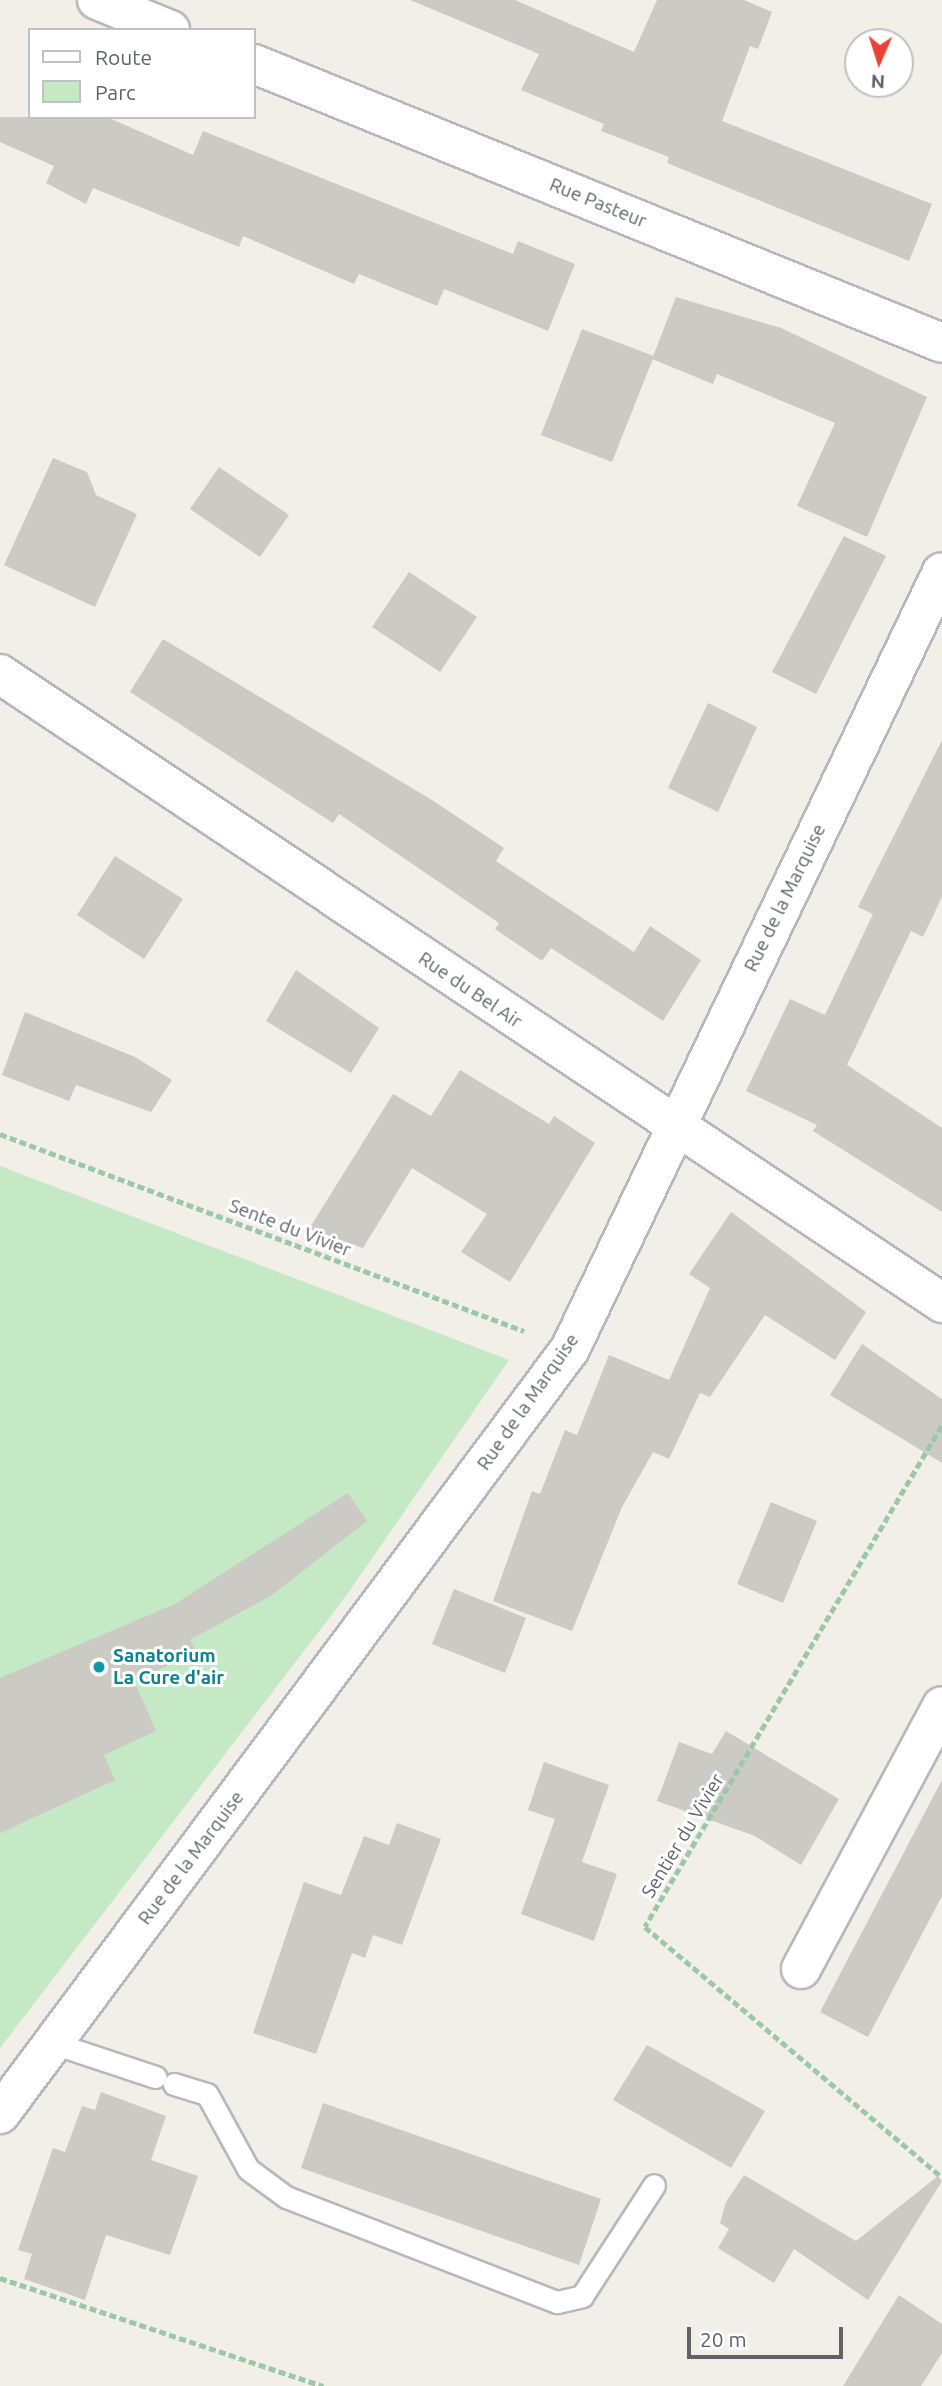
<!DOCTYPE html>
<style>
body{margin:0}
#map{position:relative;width:942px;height:2386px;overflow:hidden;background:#f1efe8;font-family:Ubuntu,sans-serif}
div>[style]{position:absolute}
.green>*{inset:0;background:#c5e8c5}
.building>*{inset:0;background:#cccac5}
.path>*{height:4.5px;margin-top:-2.25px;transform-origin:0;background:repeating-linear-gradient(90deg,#9cc7a9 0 7px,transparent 0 10.5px)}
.roads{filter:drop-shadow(2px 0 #b5b8bc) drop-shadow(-2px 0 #b5b8bc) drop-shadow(0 2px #b5b8bc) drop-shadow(0 -2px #b5b8bc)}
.lane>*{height:21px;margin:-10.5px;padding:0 10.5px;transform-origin:10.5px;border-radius:10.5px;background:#fff}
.street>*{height:38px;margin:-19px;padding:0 19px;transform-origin:19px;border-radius:19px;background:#fff}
.dots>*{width:19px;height:19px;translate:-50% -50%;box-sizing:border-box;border:4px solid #fff;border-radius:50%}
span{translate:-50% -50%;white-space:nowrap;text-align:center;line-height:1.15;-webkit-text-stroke:6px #fff;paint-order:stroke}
.street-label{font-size:19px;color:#5f6368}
.culture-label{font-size:19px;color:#0d838f;font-weight:700}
.left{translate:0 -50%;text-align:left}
.legend{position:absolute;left:28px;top:28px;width:228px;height:91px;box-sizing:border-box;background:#fff;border:2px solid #bfc1c3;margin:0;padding:9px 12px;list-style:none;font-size:21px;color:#5f6368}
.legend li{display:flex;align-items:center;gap:14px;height:35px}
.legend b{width:35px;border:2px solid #bfc1c3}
.north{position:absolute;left:844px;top:28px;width:70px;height:70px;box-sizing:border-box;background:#fff;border:2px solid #bfc1c3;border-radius:50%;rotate:183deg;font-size:19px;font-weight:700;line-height:28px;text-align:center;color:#5f6368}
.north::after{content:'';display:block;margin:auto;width:24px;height:32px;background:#ea4335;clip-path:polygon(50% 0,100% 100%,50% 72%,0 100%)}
.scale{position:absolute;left:687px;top:2327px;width:156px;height:32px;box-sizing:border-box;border:4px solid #5f6368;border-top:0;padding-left:9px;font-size:21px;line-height:24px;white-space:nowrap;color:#5f6368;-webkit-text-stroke:5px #fff;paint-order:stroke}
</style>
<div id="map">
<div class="green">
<i style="clip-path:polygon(0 1166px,509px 1360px,346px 1596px,0 2048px)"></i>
</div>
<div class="building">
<i style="clip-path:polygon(410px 0,515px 0,634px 52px,657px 0,744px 0,772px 12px,758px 49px,750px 46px,722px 121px,932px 204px,909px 261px,667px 163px,669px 157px,601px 131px,604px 124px,521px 90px,539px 54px)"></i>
<i style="clip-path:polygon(0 117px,107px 117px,193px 155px,203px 131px,513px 254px,518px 241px,575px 264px,548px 331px,444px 289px,437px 306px,359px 274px,354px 284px,243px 236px,239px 247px,93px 188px,86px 204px,46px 183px,54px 166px,0 142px)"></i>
<i style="clip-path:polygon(676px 297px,781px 328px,927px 397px,867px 537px,797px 506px,835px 423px,717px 374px,713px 384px,652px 359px)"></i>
<i style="clip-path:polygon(582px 329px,654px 356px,612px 462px,541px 435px)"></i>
<i style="clip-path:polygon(53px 458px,87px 472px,96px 495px,137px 514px,95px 607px,4px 565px)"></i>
<i style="clip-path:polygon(219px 467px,289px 515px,260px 557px,190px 509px)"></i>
<i style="clip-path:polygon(844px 536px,886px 556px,816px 694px,772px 672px)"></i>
<i style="clip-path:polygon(409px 572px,477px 617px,440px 672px,372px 627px)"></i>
<i style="clip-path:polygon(163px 639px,432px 800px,504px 848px,496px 861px,634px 952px,650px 926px,701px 960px,663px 1021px,551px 948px,542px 961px,495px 929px,499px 923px,339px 814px,333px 823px,130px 692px)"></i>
<i style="clip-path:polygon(708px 703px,757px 727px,718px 812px,668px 788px)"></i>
<i style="clip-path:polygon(942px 740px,942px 897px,923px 937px,911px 931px,847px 1065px,942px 1128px,942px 1212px,813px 1131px,817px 1125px,746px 1091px,790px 999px,825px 1015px,873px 914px,858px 907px)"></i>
<i style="clip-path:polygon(115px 856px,183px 899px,144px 959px,77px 915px)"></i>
<i style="clip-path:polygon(296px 970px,379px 1028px,351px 1073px,266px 1021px)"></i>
<i style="clip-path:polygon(25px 1012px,135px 1057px,172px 1080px,151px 1112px,76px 1085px,69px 1101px,2px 1075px)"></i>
<i style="clip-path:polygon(460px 1070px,549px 1124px,554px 1116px,595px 1143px,510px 1282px,461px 1252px,487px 1214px,412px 1168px,363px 1248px,309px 1229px,393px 1094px,431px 1116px)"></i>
<i style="clip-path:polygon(731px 1212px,866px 1312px,835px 1360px,765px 1315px,710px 1397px,700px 1393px,669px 1459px,653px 1452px,622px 1507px,572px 1631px,493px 1601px,532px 1491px,540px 1494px,565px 1430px,577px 1435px,609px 1355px,669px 1380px,710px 1288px,689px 1274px)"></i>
<i style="clip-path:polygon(862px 1344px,942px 1399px,942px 1463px,830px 1395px)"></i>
<i style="clip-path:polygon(348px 1493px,367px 1521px,272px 1595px,190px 1640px,197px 1652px,134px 1681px,156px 1731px,104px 1755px,115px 1780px,0 1833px,0 1678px,175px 1604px)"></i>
<i style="clip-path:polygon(771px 1502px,817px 1521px,783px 1603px,737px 1584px)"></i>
<i style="clip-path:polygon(454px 1589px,526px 1618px,505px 1673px,432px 1644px)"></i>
<i style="clip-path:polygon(726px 1731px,839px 1799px,801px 1865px,755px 1836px,657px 1801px,679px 1742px,712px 1754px)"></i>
<i style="clip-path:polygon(544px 1762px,609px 1785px,582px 1862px,617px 1874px,594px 1941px,521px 1914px,555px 1819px,528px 1810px)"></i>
<i style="clip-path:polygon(942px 1780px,942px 1896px,868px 2037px,820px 2012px)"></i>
<i style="clip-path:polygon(397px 1823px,441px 1839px,402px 1945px,373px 1935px,365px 1958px,352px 1953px,316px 2054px,253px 2033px,304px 1882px,341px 1895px,364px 1836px,389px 1845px)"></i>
<i style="clip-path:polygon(647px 2045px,765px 2111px,731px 2168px,613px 2100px)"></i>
<i style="clip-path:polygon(101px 2092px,166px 2116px,151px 2160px,198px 2176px,170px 2255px,106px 2235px,85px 2300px,24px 2279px,32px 2254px,18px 2250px,53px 2148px,65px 2152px,82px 2106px,95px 2110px)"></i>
<i style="clip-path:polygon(323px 2103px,601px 2199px,579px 2265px,301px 2168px)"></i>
<i style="clip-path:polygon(744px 2175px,856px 2241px,938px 2176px,942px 2181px,868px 2300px,794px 2249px,774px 2283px,718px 2248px,729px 2229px,720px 2223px,726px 2202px)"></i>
<i style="clip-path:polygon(899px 2295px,942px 2324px,942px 2353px,921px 2386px,843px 2386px)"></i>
</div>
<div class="path">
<i style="left:0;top:1134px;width:560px;rotate:20.6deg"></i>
<i style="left:942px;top:1426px;width:582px;rotate:120.66deg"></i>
<i style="left:645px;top:1927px;width:388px;rotate:40.1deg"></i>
<i style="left:0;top:2278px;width:341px;rotate:18.5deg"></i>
</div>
<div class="roads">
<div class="lane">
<i style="left:53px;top:2043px;width:108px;rotate:18.3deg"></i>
<i style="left:174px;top:2084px;width:34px;rotate:17deg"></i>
<i style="left:207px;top:2094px;width:85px;rotate:61.3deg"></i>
<i style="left:248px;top:2169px;width:47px;rotate:36.4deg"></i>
<i style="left:286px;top:2197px;width:291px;rotate:21.2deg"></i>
<i style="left:557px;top:2302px;width:26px;rotate:-13deg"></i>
<i style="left:582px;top:2296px;width:132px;rotate:-57deg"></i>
</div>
<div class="street">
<i style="left:97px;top:0;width:79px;rotate:22.3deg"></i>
<i style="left:254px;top:64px;width:742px;rotate:22.07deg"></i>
<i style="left:0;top:674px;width:1133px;rotate:33.73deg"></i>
<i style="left:801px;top:1969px;width:298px;rotate:-61.8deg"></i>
<i style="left:0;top:2114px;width:954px;rotate:-53.31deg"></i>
<i style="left:570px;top:1349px;width:861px;rotate:-64.42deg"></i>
</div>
</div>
<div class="dots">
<i style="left:99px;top:1667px;background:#0f9aa8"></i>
</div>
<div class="street-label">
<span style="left:598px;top:203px;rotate:22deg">Rue Pasteur</span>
<span style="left:785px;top:898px;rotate:-64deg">Rue de la Marquise</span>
<span style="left:470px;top:990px;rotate:34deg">Rue du Bel Air</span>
<span style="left:290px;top:1228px;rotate:21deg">Sente du Vivier</span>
<span style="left:528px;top:1402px;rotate:-55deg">Rue de la Marquise</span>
<span style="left:683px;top:1836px;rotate:-59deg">Sentier du Vivier</span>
<span style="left:191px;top:1858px;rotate:-53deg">Rue de la Marquise</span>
</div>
<div class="culture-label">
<span class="left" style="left:113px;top:1667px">Sanatorium<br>La Cure d'air</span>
</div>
<ul class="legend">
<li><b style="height:9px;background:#fff"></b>Route</li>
<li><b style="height:19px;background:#c5e8c5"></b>Parc</li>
</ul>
<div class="north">N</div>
<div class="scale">20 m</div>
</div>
